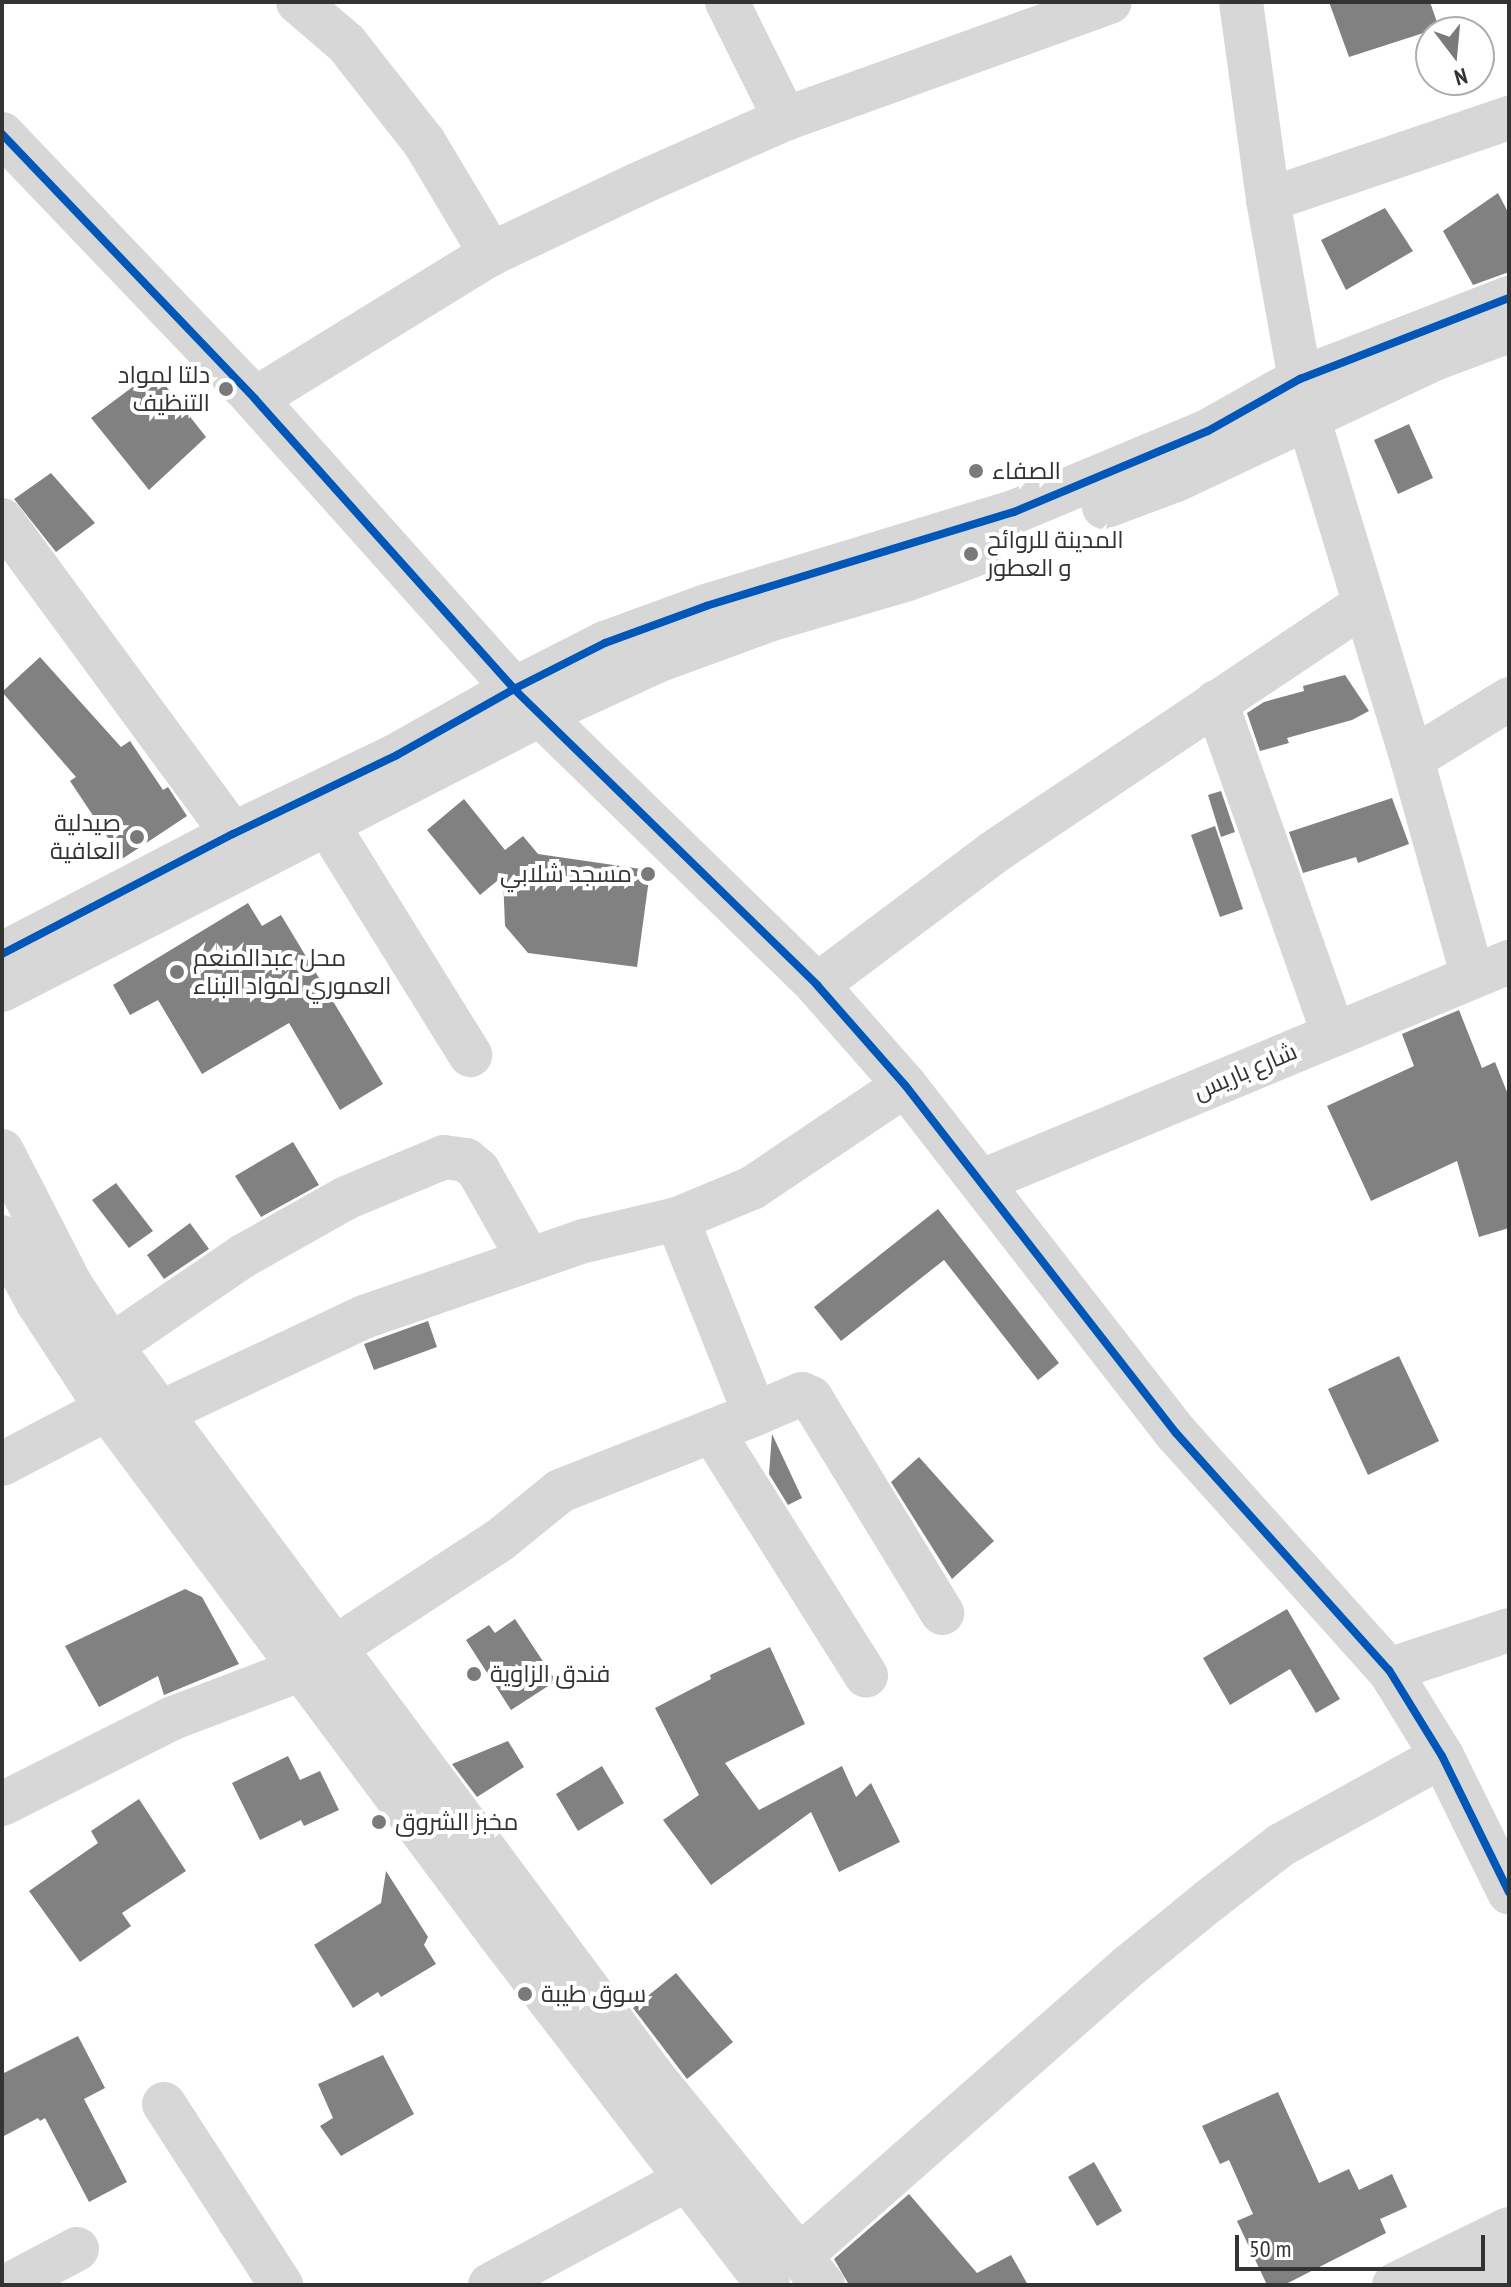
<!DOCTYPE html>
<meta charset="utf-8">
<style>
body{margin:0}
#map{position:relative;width:1511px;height:2287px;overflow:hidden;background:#fff;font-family:"PT Sans Narrow",Cairo,sans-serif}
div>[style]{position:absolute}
.building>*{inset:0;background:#818181}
.minor>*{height:44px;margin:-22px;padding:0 22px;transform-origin:22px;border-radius:22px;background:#d7d7d7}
.cycleway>*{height:8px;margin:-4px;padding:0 4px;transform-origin:4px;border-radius:4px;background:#0057b8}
.dots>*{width:22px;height:22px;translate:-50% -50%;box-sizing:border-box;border:4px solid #fff;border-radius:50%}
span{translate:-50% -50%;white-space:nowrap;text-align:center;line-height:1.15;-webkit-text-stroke:8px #fff;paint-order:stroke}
.poi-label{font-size:24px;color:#333}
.right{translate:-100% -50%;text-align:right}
.left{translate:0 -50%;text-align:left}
.street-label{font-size:24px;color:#333}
.frame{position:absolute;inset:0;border:4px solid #333;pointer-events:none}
.north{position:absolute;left:1415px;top:16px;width:80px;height:80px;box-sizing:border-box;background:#fff;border:2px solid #adadad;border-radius:50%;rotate:164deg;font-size:22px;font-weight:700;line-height:32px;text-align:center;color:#333}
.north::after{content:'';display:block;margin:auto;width:28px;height:36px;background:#7a7a7a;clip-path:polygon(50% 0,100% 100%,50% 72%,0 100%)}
.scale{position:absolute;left:1235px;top:2235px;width:250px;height:36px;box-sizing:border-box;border:4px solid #333;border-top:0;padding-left:10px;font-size:24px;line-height:28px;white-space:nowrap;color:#333;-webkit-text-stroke:6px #fff;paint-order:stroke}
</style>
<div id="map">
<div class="building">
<i style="clip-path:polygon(1329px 2px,1430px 2px,1439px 28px,1349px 57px)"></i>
<i style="clip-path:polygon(1498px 193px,1509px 214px,1509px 272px,1473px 285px,1443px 231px)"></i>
<i style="clip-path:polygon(1385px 208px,1413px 251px,1346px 290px,1321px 240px)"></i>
<i style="clip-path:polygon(154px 371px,206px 437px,149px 490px,91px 418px)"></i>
<i style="clip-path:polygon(1409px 424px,1433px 478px,1398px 494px,1374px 440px)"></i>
<i style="clip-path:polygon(51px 473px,95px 523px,56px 552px,14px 499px)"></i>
<i style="clip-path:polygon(40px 657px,121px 747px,130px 741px,163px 790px,168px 787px,187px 816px,122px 859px,70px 781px,76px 777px,2px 692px)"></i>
<i style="clip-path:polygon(1345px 675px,1369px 711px,1352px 720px,1287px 738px,1289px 743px,1260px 751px,1247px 713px,1264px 702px,1304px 691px,1303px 686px)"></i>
<i style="clip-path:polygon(1221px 791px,1235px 832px,1221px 837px,1208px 795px)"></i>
<i style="clip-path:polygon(1392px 798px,1409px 844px,1358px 863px,1356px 857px,1303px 873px,1289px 832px)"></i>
<i style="clip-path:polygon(464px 799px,505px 850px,523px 836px,538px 854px,641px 869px,649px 879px,637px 967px,528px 953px,505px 926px,503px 876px,480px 895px,427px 830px)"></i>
<i style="clip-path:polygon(1215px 826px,1243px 909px,1220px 917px,1191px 835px)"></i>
<i style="clip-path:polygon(248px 903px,262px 926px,281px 915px,383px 1084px,340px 1110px,289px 1023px,202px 1074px,158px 1000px,130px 1015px,113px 985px)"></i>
<i style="clip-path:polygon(1459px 1010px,1482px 1068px,1495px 1062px,1509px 1097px,1509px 1228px,1479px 1237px,1457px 1161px,1371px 1201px,1327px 1106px,1414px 1066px,1402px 1034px)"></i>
<i style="clip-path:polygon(293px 1142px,319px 1185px,261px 1217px,235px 1176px)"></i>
<i style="clip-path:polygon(116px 1183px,153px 1231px,129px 1248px,92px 1200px)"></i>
<i style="clip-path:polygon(938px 1209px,1059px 1363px,1038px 1380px,944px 1260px,841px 1341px,814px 1307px)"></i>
<i style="clip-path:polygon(190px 1223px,209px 1249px,164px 1279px,147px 1255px)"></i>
<i style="clip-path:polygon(428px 1321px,437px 1347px,374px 1370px,364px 1344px)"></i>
<i style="clip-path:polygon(1399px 1356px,1439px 1441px,1368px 1475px,1328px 1389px)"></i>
<i style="clip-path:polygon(772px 1434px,802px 1498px,788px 1505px,769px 1474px)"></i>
<i style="clip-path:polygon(919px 1457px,994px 1541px,952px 1579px,891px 1482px)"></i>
<i style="clip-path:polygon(185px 1589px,202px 1597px,239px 1664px,164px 1695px,158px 1676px,99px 1707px,65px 1646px)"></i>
<i style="clip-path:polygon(1287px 1609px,1340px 1699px,1316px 1713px,1290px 1669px,1230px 1705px,1203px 1658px)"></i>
<i style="clip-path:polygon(515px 1619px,556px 1681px,511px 1710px,466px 1640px,489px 1625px,495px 1633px)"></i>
<i style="clip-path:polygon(770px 1647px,805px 1724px,725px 1763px,759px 1810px,842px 1766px,856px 1797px,871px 1783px,900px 1842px,839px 1872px,811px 1812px,711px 1885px,663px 1820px,699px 1795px,655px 1708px,711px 1679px,710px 1675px)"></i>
<i style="clip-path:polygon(508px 1741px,524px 1767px,477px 1797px,452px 1764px)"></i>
<i style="clip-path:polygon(288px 1756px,300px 1780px,320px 1771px,339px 1810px,304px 1826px,301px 1820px,260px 1840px,232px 1783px)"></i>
<i style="clip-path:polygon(602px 1766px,624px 1803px,578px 1831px,556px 1794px)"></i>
<i style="clip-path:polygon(139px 1799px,186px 1871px,122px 1913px,131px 1926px,80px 1962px,29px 1891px,98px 1843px,91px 1831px)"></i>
<i style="clip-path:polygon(386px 1871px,428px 1937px,424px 1945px,436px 1964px,381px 1997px,378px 1992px,353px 2008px,314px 1945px,381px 1903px)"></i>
<i style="clip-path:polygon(676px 1973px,733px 2042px,687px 2079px,633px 2008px)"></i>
<i style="clip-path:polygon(78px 2036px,105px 2088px,84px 2099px,127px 2182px,89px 2202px,45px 2118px,40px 2121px,38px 2118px,2px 2137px,2px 2074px)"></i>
<i style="clip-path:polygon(383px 2055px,414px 2114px,341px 2156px,320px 2126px,333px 2118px,318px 2084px)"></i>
<i style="clip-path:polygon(1278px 2092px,1319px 2183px,1349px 2169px,1359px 2190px,1392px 2174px,1407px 2207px,1380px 2219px,1386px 2233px,1284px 2285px,1267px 2285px,1237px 2221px,1253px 2214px,1229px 2160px,1220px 2164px,1202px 2126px)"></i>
<i style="clip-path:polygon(1094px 2162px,1122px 2211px,1097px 2226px,1068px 2177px)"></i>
<i style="clip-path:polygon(909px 2194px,977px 2273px,1011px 2255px,1028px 2285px,849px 2285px,834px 2259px)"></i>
</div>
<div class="minor">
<i style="left:298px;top:2px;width:63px;rotate:40.5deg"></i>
<i style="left:346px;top:43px;width:126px;rotate:51.8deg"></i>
<i style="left:424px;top:142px;width:131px;rotate:59.1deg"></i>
<i style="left:727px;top:2px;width:131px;rotate:63.6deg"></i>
<i style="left:1241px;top:2px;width:200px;rotate:82.2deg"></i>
<i style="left:1268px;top:200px;width:182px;rotate:79.9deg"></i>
<i style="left:2px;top:134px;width:366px;rotate:46.3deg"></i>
<i style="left:255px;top:399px;width:389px;rotate:48.2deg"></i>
<i style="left:514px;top:689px;width:424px;rotate:44.3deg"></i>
<i style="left:817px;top:985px;width:133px;rotate:48.7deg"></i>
<i style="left:905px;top:1085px;width:441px;rotate:52.1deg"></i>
<i style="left:1176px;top:1433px;width:319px;rotate:48.1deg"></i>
<i style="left:1389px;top:1670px;width:101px;rotate:58.4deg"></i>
<i style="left:1442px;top:1756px;width:152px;rotate:63.8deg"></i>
<i style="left:1268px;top:200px;width:255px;rotate:-18.8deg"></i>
<i style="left:255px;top:399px;width:277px;rotate:-31.6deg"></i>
<i style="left:491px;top:254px;width:161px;rotate:-25.4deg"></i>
<i style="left:636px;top:185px;width:163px;rotate:-23.9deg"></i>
<i style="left:785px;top:119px;width:345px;rotate:-19.8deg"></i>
<i style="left:1308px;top:417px;width:357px;rotate:73.1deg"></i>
<i style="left:1412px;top:759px;width:226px;rotate:74.4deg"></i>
<i style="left:1104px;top:507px;width:77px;rotate:-20.6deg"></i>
<i style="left:1176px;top:480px;width:288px;rotate:-25.1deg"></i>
<i style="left:1437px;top:358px;width:77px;rotate:-20.6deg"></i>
<i style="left:2px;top:520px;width:390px;rotate:53.7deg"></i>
<i style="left:1216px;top:702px;width:353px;rotate:70.5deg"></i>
<i style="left:1412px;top:759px;width:114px;rotate:-31.7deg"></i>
<i style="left:327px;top:824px;width:272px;rotate:58.2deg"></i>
<i style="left:2px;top:954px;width:260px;rotate:-27.5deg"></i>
<i style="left:233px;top:834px;width:182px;rotate:-25.7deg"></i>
<i style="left:397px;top:755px;width:134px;rotate:-29.4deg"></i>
<i style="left:514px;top:689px;width:102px;rotate:-26.8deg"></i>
<i style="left:605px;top:643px;width:108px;rotate:-20.1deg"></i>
<i style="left:706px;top:606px;width:322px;rotate:-17deg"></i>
<i style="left:1014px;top:512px;width:210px;rotate:-22.7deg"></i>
<i style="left:1208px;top:431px;width:106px;rotate:-29.5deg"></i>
<i style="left:1300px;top:379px;width:224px;rotate:-21.2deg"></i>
<i style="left:817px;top:985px;width:221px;rotate:-36.9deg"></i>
<i style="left:994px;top:852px;width:446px;rotate:-33.8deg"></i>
<i style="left:2px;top:990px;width:606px;rotate:-27.07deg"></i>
<i style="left:542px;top:714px;width:127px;rotate:-24.7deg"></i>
<i style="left:657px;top:661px;width:119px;rotate:-20.1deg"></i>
<i style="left:769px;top:620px;width:142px;rotate:-16.4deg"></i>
<i style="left:905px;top:580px;width:80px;rotate:-19.8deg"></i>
<i style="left:2px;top:1151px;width:151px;rotate:62.8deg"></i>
<i style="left:71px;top:1285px;width:73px;rotate:56.7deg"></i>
<i style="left:111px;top:1346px;width:913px;rotate:53.42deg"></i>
<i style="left:655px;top:2079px;width:266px;rotate:50.8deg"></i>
<i style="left:982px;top:1181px;width:571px;rotate:-22.57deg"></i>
<i style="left:2px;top:1237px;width:75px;rotate:61.4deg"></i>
<i style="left:38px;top:1303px;width:126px;rotate:56.9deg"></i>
<i style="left:107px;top:1409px;width:654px;rotate:53.27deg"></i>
<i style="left:498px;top:1933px;width:444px;rotate:52.5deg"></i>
<i style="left:111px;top:1346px;width:160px;rotate:-34.3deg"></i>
<i style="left:243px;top:1256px;width:118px;rotate:-29.4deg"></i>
<i style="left:346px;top:1198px;width:106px;rotate:-22.7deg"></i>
<i style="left:444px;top:1157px;width:22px;rotate:8deg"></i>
<i style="left:466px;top:1160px;width:16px;rotate:40deg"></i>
<i style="left:478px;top:1170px;width:103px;rotate:60.5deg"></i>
<i style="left:162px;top:1412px;width:223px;rotate:-25.2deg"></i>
<i style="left:364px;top:1317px;width:233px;rotate:-19.1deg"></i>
<i style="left:584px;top:1241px;width:96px;rotate:-13.3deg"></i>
<i style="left:677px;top:1219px;width:81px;rotate:-22.5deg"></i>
<i style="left:752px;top:1188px;width:184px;rotate:-33.9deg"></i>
<i style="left:755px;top:1414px;width:51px;rotate:-23.1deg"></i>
<i style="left:802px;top:1394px;width:10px;rotate:24deg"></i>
<i style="left:811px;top:1398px;width:252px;rotate:58.6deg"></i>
<i style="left:712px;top:1431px;width:289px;rotate:57.8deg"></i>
<i style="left:2px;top:1464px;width:119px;rotate:-27.6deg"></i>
<i style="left:1389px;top:1670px;width:126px;rotate:-18.4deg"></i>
<i style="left:2px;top:1804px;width:191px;rotate:-26.7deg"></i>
<i style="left:173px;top:1718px;width:138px;rotate:-20.8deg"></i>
<i style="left:302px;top:1669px;width:236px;rotate:-33.1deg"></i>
<i style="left:500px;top:1540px;width:77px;rotate:-39.2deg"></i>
<i style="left:560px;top:1491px;width:210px;rotate:-21.5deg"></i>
<i style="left:755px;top:1414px;width:210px;rotate:-111.8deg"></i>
<i style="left:164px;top:2104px;width:216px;rotate:57.1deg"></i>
<i style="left:800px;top:2256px;width:439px;rotate:-41.4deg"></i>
<i style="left:1129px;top:1966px;width:104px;rotate:-39.2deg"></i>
<i style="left:1210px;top:1900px;width:90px;rotate:-37.8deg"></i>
<i style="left:1281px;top:1845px;width:184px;rotate:-28.9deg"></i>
<i style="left:9px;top:2285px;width:77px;rotate:-27.9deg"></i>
<i style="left:490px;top:2285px;width:254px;rotate:-28.2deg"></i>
<i style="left:1394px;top:2285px;width:128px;rotate:-26deg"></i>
<i style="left:1466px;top:2285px;width:46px;rotate:-21.6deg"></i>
</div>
<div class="cycleway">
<i style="left:2px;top:134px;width:366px;rotate:46.3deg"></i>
<i style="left:255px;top:399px;width:389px;rotate:48.2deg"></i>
<i style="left:514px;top:689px;width:424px;rotate:44.3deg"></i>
<i style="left:817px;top:985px;width:133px;rotate:48.7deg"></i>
<i style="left:905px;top:1085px;width:441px;rotate:52.1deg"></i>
<i style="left:1176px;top:1433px;width:319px;rotate:48.1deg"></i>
<i style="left:1389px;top:1670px;width:101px;rotate:58.4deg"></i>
<i style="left:1442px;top:1756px;width:152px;rotate:63.8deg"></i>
<i style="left:2px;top:954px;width:260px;rotate:-27.5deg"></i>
<i style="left:233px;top:834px;width:182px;rotate:-25.7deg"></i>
<i style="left:397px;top:755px;width:134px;rotate:-29.4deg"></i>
<i style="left:514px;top:689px;width:102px;rotate:-26.8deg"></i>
<i style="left:605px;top:643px;width:108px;rotate:-20.1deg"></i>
<i style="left:706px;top:606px;width:322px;rotate:-17deg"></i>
<i style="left:1014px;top:512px;width:210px;rotate:-22.7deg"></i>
<i style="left:1208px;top:431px;width:106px;rotate:-29.5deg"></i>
<i style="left:1300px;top:379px;width:224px;rotate:-21.2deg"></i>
</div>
<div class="dots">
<i style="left:226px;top:389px;background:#7a7a7a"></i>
<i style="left:976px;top:471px;background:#7a7a7a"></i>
<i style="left:971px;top:554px;background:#7a7a7a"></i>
<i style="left:137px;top:837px;background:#7a7a7a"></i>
<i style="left:648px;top:874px;background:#7a7a7a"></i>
<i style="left:177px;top:972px;background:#7a7a7a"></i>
<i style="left:474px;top:1674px;background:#7a7a7a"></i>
<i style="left:379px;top:1822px;background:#7a7a7a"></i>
<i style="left:525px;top:1994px;background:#7a7a7a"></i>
</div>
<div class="poi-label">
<span class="right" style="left:210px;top:389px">دلتا لمواد<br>التنظيف</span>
<span class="left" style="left:992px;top:471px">الصفاء</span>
<span class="left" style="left:987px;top:554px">المدينة للروائح<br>و العطور</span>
<span class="right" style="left:121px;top:837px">صيدلية<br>العافية</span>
<span class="right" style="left:632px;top:874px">مسجد شلابي</span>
<span class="left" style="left:193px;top:972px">محل عبدالمنعم<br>العموري لمواد البناء</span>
<span class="left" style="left:490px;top:1674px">فندق الزاوية</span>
<span class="left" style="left:395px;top:1822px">مخبز الشروق</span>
<span class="left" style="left:541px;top:1994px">سوق طيبة</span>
</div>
<div class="street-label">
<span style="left:1245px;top:1071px;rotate:-23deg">شارع باريس</span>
</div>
<div class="frame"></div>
<div class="north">N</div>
<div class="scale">50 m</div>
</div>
